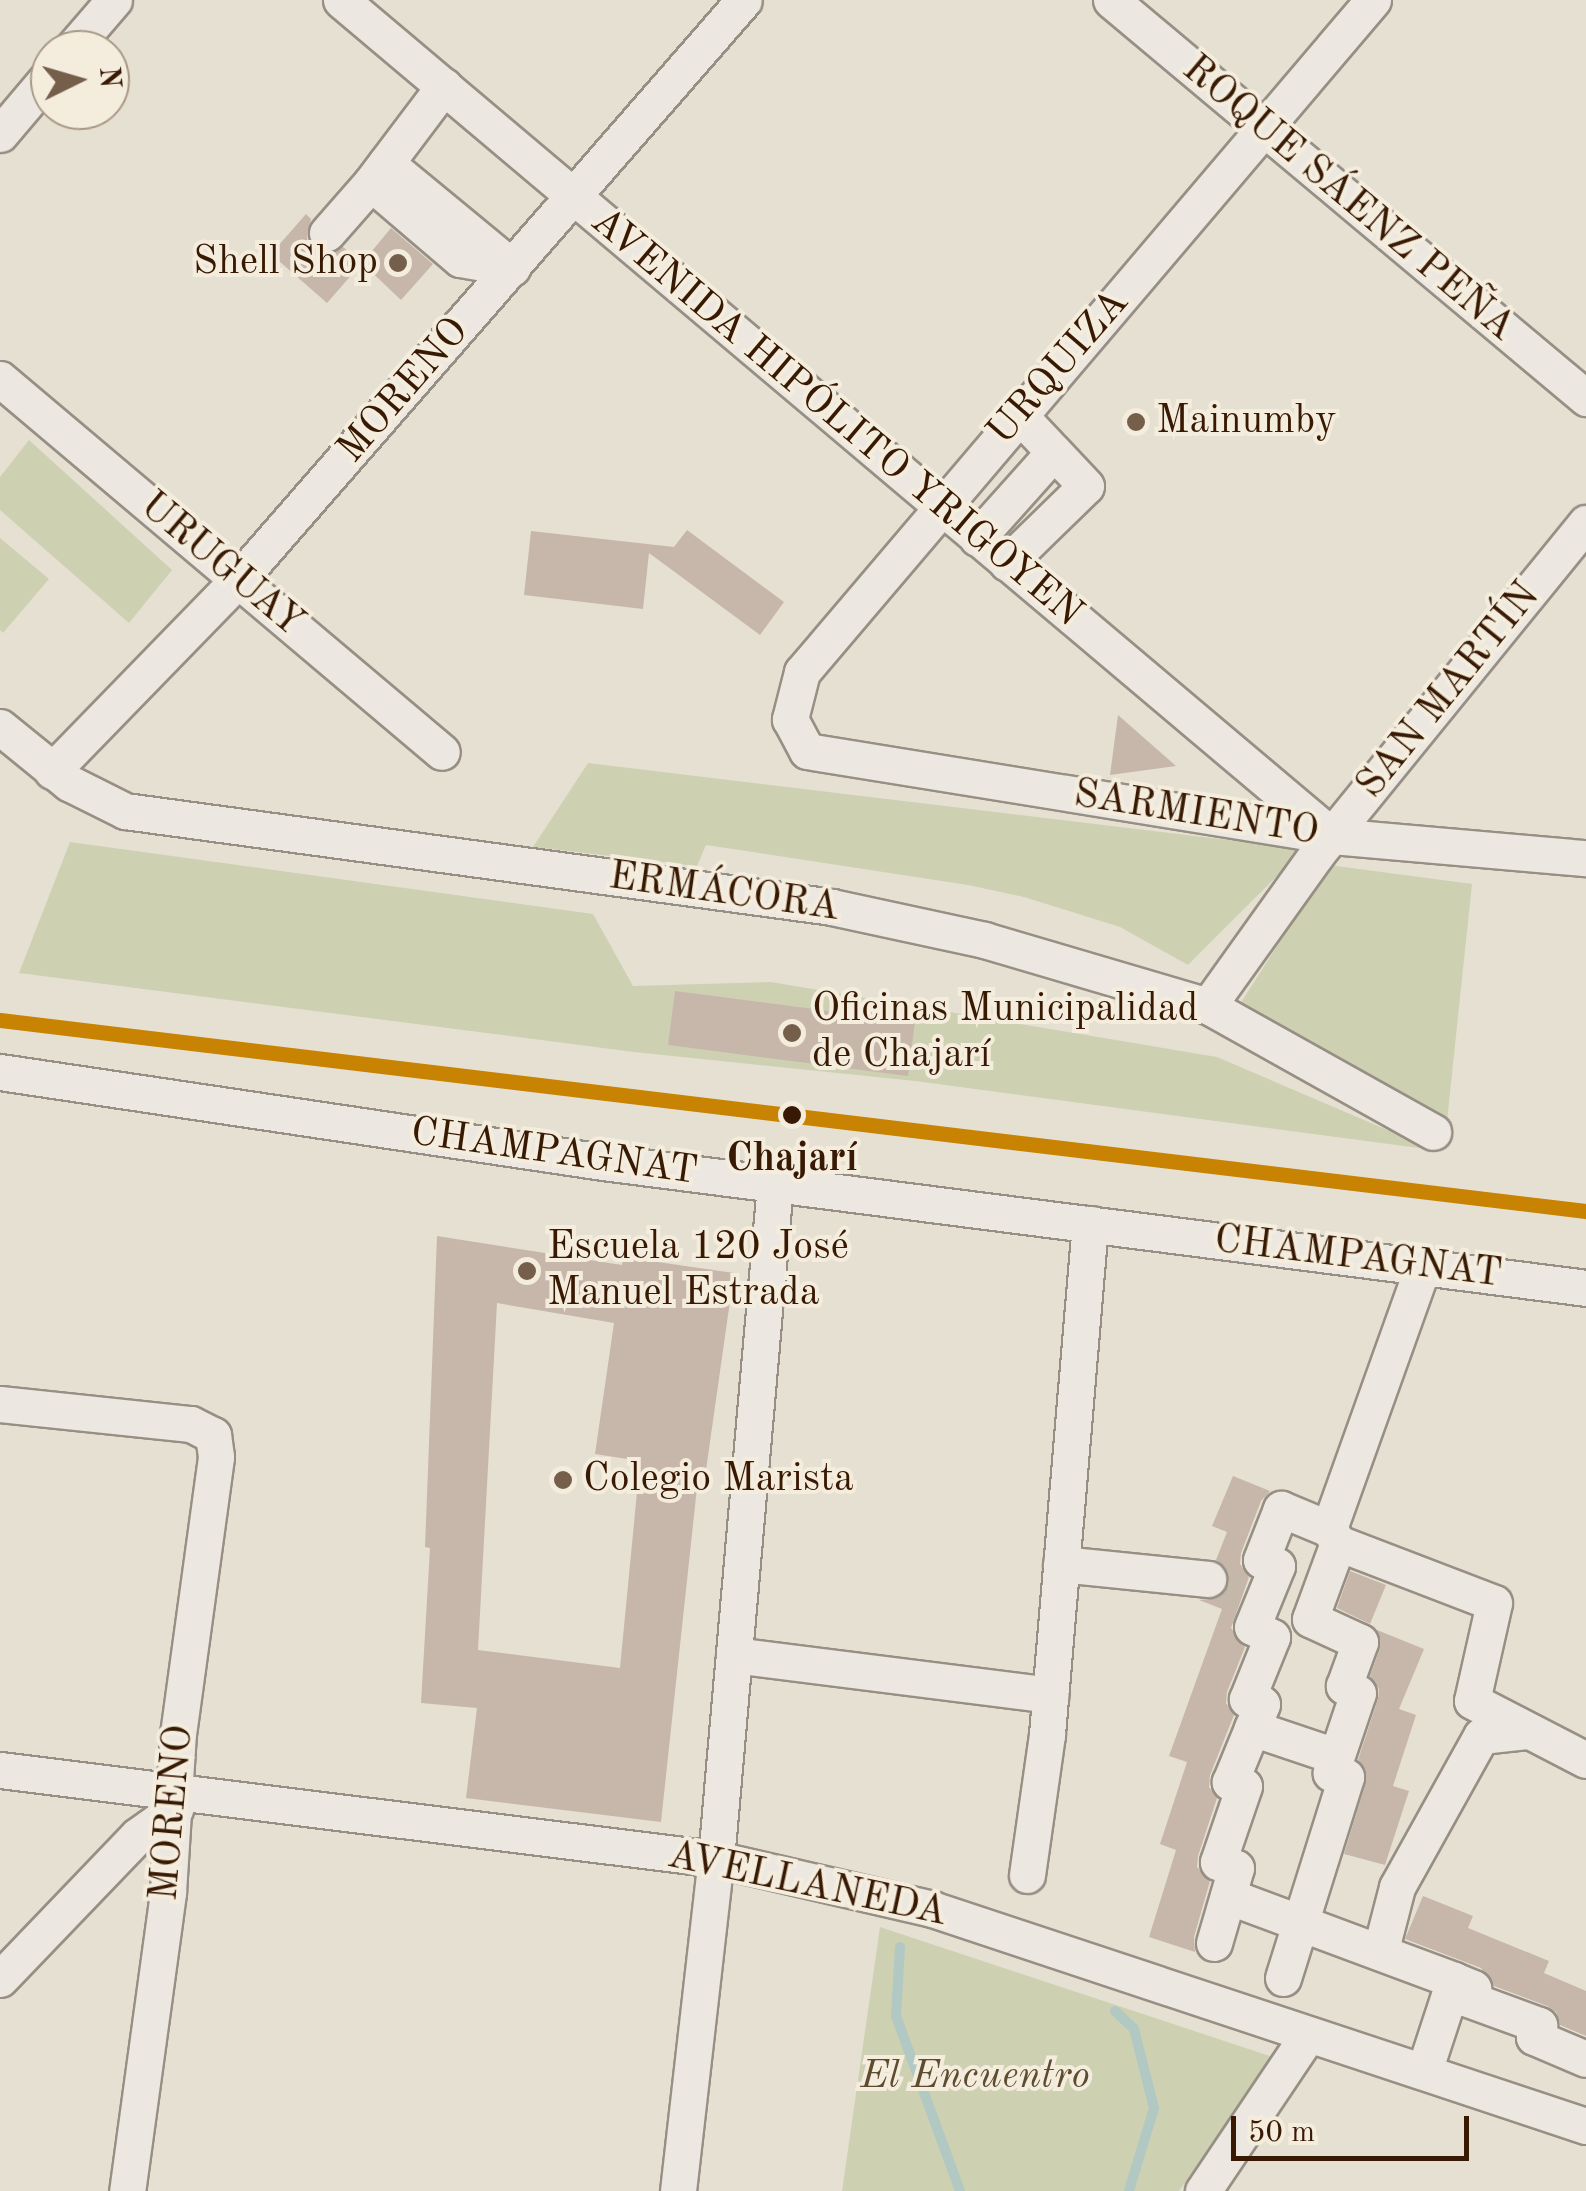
<!DOCTYPE html>
<meta charset="utf-8">
<style>
body{margin:0}
#map{position:relative;width:1586px;height:2191px;overflow:hidden;background:#e6e0d2;font-family:"Old Standard TT",serif}
div>[style]{position:absolute}
.green>*{inset:0;background:#cdd1b2}
.stream>*{height:10px;margin:-5px;padding:0 5px;transform-origin:5px;border-radius:5px;background:#b1c8c3}
.building>*{inset:0;background:#c7b7aa}
.minor-tunnel>*{height:35px;margin-top:-17.5px;transform-origin:0;background:repeating-linear-gradient(90deg,#c3b8a9 0 35px,transparent 0 53px)}
.roads{filter:drop-shadow(2px 0 #978f84) drop-shadow(-2px 0 #978f84) drop-shadow(0 2px #978f84) drop-shadow(0 -2px #978f84)}
.minor>*{height:35px;margin:-17.5px;padding:0 17.5px;transform-origin:17.5px;border-radius:17.5px;background:#ece8e1}
.rail-1>*{height:15px;margin:-7.5px;padding:0 7.5px;transform-origin:7.5px;border-radius:7.5px;background:#c78301}
.dots>*{width:28px;height:28px;translate:-50% -50%;box-sizing:border-box;border:5px solid #f4eddd;border-radius:50%}
span{translate:-50% -50%;white-space:nowrap;text-align:center;line-height:1.15;-webkit-text-stroke:8px #f4eddd;paint-order:stroke}
.street-label{font-size:40px;color:#381903}
.poi-label{font-size:40px;color:#381903}
.right{translate:-100% -50%;text-align:right}
.left{translate:0 -50%;text-align:left}
.stop-label{font-size:40px;color:#381903;font-weight:700}
.park-label{font-size:40px;color:#5e4c2f;font-style:italic}
.north{position:absolute;left:30px;top:30px;width:100px;height:100px;box-sizing:border-box;background:#f4eddd;border:2px solid #a99886;border-radius:50%;rotate:85deg;font-size:28px;font-weight:700;line-height:40px;text-align:center;color:#381903}
.north::after{content:'';display:block;margin:auto;width:35px;height:45px;background:#755f4b;clip-path:polygon(50% 0,100% 100%,50% 72%,0 100%)}
.scale{position:absolute;left:1231px;top:2116px;width:238px;height:45px;box-sizing:border-box;border:5px solid #381903;border-top:0;padding-left:12px;font-size:30px;line-height:35px;white-space:nowrap;color:#381903;-webkit-text-stroke:8px #f4eddd;paint-order:stroke}
</style>
<div id="map">
<div class="green">
<i style="clip-path:polygon(29px 440px,172px 570px,129px 623px,0 510px,0 477px)"></i>
<i style="clip-path:polygon(0 538px,49px 579px,3px 633px,0 630px)"></i>
<i style="clip-path:polygon(588px 763px,1304px 849px,1188px 965px,1120px 927px,1024px 897px,968px 885px,706px 845px,697px 866px,533px 847px)"></i>
<i style="clip-path:polygon(70px 842px,593px 914px,633px 986px,771px 982px,1217px 1057px,1434px 1150px,915px 1081px,634px 1052px,19px 973px)"></i>
<i style="clip-path:polygon(1329px 865px,1472px 884px,1446px 1131px,1238px 1007px)"></i>
<i style="clip-path:polygon(880px 1927px,1273px 2057px,1179px 2191px,842px 2191px)"></i>
</div>
<div class="stream">
<i style="left:900px;top:1947px;width:69px;rotate:93.3deg"></i>
<i style="left:896px;top:2016px;width:186px;rotate:69.9deg"></i>
<i style="left:1115px;top:2011px;width:26px;rotate:43deg"></i>
<i style="left:1134px;top:2029px;width:81px;rotate:75.8deg"></i>
<i style="left:1154px;top:2108px;width:87px;rotate:106.8deg"></i>
</div>
<div class="building">
<i style="clip-path:polygon(306px 214px,311px 219px,307px 239px,314px 250px,333px 253px,343px 247px,362px 263px,327px 303px,271px 254px)"></i>
<i style="clip-path:polygon(391px 228px,433px 264px,401px 300px,362px 263px)"></i>
<i style="clip-path:polygon(687px 530px,784px 602px,760px 635px,649px 553px,643px 609px,524px 595px,531px 531px,674px 547px)"></i>
<i style="clip-path:polygon(1118px 715px,1176px 766px,1110px 775px)"></i>
<i style="clip-path:polygon(675px 991px,915px 1022px,908px 1076px,668px 1045px)"></i>
<i style="clip-path:polygon(evenodd,437px 1236px,622px 1265px,623px 1257px,734px 1273px,706px 1470px,699px 1469px,661px 1822px,466px 1798px,477px 1708px,421px 1703px,430px 1548px,425px 1547px,437px 1236px,497px 1303px,614px 1323px,595px 1454px,640px 1461px,620px 1668px,478px 1650px,497px 1303px)"></i>
<i style="clip-path:polygon(1233px 1476px,1270px 1491px,1261px 1501px,1241px 1553px,1240px 1564px,1249px 1577px,1231px 1628px,1245px 1647px,1227px 1692px,1226px 1703px,1234px 1715px,1210px 1775px,1209px 1787px,1217px 1798px,1198px 1856px,1197px 1867px,1210px 1881px,1194px 1937px,1195px 1952px,1149px 1937px,1176px 1850px,1160px 1844px,1187px 1762px,1169px 1756px,1222px 1609px,1199px 1600px,1218px 1598px,1229px 1582px,1227px 1569px,1216px 1560px,1227px 1532px,1212px 1526px)"></i>
<i style="clip-path:polygon(1350px 1571px,1386px 1585px,1370px 1624px,1337px 1608px)"></i>
<i style="clip-path:polygon(1377px 1630px,1424px 1649px,1399px 1709px,1416px 1715px,1393px 1786px,1409px 1791px,1385px 1865px,1344px 1854px,1366px 1782px,1366px 1771px,1358px 1760px,1378px 1699px,1379px 1689px,1370px 1676px,1380px 1648px)"></i>
<i style="clip-path:polygon(1423px 1896px,1473px 1916px,1468px 1928px,1549px 1961px,1544px 1973px,1586px 1991px,1586px 2036px,1560px 2025px,1556px 2012px,1547px 2006px,1494px 1986px,1481px 1968px,1405px 1939px)"></i>
</div>
<div class="minor-tunnel">
<i style="left:1208px;top:1579px;width:53px;rotate:20.8deg"></i>
</div>
<div class="roads">
<div class="minor">
<i style="left:341px;top:0;width:1295px;rotate:40.15deg"></i>
<i style="left:1111px;top:0;width:620px;rotate:39.96deg"></i>
<i style="left:1373px;top:0;width:882px;rotate:130.35deg"></i>
<i style="left:802px;top:672px;width:49px;rotate:104.3deg"></i>
<i style="left:790px;top:719px;width:36px;rotate:62deg"></i>
<i style="left:807px;top:751px;width:532px;rotate:9.2deg"></i>
<i style="left:1332px;top:836px;width:255px;rotate:5deg"></i>
<i style="left:71px;top:50px;width:66px;rotate:-49.3deg"></i>
<i style="left:444px;top:86px;width:121px;rotate:127deg"></i>
<i style="left:371px;top:183px;width:117px;rotate:40.5deg"></i>
<i style="left:460px;top:259px;width:53px;rotate:9.8deg"></i>
<i style="left:0;top:134px;width:77px;rotate:-49.7deg"></i>
<i style="left:386px;top:163px;width:163px;rotate:39.5deg"></i>
<i style="left:327px;top:233px;width:67px;rotate:-48.7deg"></i>
<i style="left:0;top:379px;width:578px;rotate:40.16deg"></i>
<i style="left:977px;top:538px;width:115px;rotate:-48.2deg"></i>
<i style="left:1007px;top:563px;width:110px;rotate:-44.3deg"></i>
<i style="left:1086px;top:486px;width:98px;rotate:-133.3deg"></i>
<i style="left:0;top:727px;width:89px;rotate:39.1deg"></i>
<i style="left:69px;top:783px;width:63px;rotate:26.6deg"></i>
<i style="left:125px;top:811px;width:713px;rotate:7.73deg"></i>
<i style="left:832px;top:907px;width:156px;rotate:12.2deg"></i>
<i style="left:984px;top:940px;width:234px;rotate:16.4deg"></i>
<i style="left:1208px;top:1006px;width:258px;rotate:29.2deg"></i>
<i style="left:52px;top:771px;width:268px;rotate:-45.8deg"></i>
<i style="left:239px;top:579px;width:768px;rotate:-48.91deg"></i>
<i style="left:1208px;top:1006px;width:186px;rotate:-54.4deg"></i>
<i style="left:1316px;top:855px;width:428px;rotate:-50.9deg"></i>
<i style="left:0;top:1072px;width:610px;rotate:8.49deg"></i>
<i style="left:603px;top:1162px;width:991px;rotate:7.3deg"></i>
<i style="left:1423px;top:1266px;width:279px;rotate:109.7deg"></i>
<i style="left:1329px;top:1529px;width:17px;rotate:57deg"></i>
<i style="left:1338px;top:1543px;width:167px;rotate:21deg"></i>
<i style="left:1494px;top:1603px;width:100px;rotate:102.7deg"></i>
<i style="left:1472px;top:1701px;width:128px;rotate:27.4deg"></i>
<i style="left:0;top:1404px;width:192px;rotate:6deg"></i>
<i style="left:191px;top:1424px;width:25px;rotate:27deg"></i>
<i style="left:213px;top:1435px;width:22px;rotate:82deg"></i>
<i style="left:216px;top:1457px;width:279px;rotate:97.8deg"></i>
<i style="left:178px;top:1733px;width:160px;rotate:93.6deg"></i>
<i style="left:168px;top:1893px;width:301px;rotate:97.8deg"></i>
<i style="left:1061px;top:1564px;width:148px;rotate:5.8deg"></i>
<i style="left:734px;top:1655px;width:319px;rotate:7.2deg"></i>
<i style="left:1252px;top:1728px;width:88px;rotate:18.6deg"></i>
<i style="left:0;top:1770px;width:722px;rotate:7.09deg"></i>
<i style="left:716px;top:1859px;width:222px;rotate:13deg"></i>
<i style="left:932px;top:1909px;width:689px;rotate:18.36deg"></i>
<i style="left:1027px;top:1875px;width:142px;rotate:-81.9deg"></i>
<i style="left:1047px;top:1734px;width:512px;rotate:-85.18deg"></i>
<i style="left:1228px;top:1896px;width:241px;rotate:20.4deg"></i>
<i style="left:1454px;top:1980px;width:96px;rotate:108.2deg"></i>
<i style="left:1214px;top:1943px;width:78px;rotate:-73.7deg"></i>
<i style="left:1236px;top:1868px;width:19px;rotate:-162deg"></i>
<i style="left:1218px;top:1862px;width:80px;rotate:-71.1deg"></i>
<i style="left:1244px;top:1786px;width:15px;rotate:-164deg"></i>
<i style="left:1230px;top:1782px;width:84px;rotate:-67.7deg"></i>
<i style="left:1262px;top:1704px;width:16px;rotate:-162deg"></i>
<i style="left:1247px;top:1699px;width:67px;rotate:-68deg"></i>
<i style="left:1272px;top:1637px;width:22px;rotate:-153deg"></i>
<i style="left:1252px;top:1627px;width:66px;rotate:-67.7deg"></i>
<i style="left:1277px;top:1566px;width:17px;rotate:-159deg"></i>
<i style="left:1261px;top:1560px;width:55px;rotate:-68.6deg"></i>
<i style="left:1281px;top:1509px;width:52px;rotate:22.6deg"></i>
<i style="left:1381px;top:1949px;width:64px;rotate:-75.5deg"></i>
<i style="left:1397px;top:1887px;width:173px;rotate:-60.9deg"></i>
<i style="left:1481px;top:1736px;width:46px;rotate:-6.2deg"></i>
<i style="left:1283px;top:1978px;width:211px;rotate:-72.6deg"></i>
<i style="left:1346px;top:1777px;width:16px;rotate:-165deg"></i>
<i style="left:1331px;top:1773px;width:84px;rotate:-71.4deg"></i>
<i style="left:1358px;top:1693px;width:16px;rotate:-153deg"></i>
<i style="left:1344px;top:1686px;width:47px;rotate:-70deg"></i>
<i style="left:1360px;top:1642px;width:55px;rotate:-155.3deg"></i>
<i style="left:1310px;top:1619px;width:81px;rotate:-69.8deg"></i>
<i style="left:0;top:1979px;width:198px;rotate:-46.2deg"></i>
<i style="left:137px;top:1836px;width:47px;rotate:-35.4deg"></i>
<i style="left:1454px;top:1980px;width:21px;rotate:23deg"></i>
<i style="left:1473px;top:1988px;width:12px;rotate:114deg"></i>
<i style="left:1468px;top:1999px;width:76px;rotate:20.1deg"></i>
<i style="left:1539px;top:2025px;width:13px;rotate:113deg"></i>
<i style="left:1534px;top:2037px;width:56px;rotate:22.9deg"></i>
<i style="left:678px;top:2191px;width:334px;rotate:-83.5deg"></i>
<i style="left:716px;top:1859px;width:678px;rotate:-85deg"></i>
<i style="left:1203px;top:2191px;width:187px;rotate:-56.1deg"></i>
</div>
</div>
<div class="rail-1">
<i style="left:0;top:1020px;width:1597px;rotate:6.87deg"></i>
</div>
<div class="dots">
<i style="left:398px;top:263px;background:#755f4b"></i>
<i style="left:1136px;top:422px;background:#755f4b"></i>
<i style="left:792px;top:1033px;background:#755f4b"></i>
<i style="left:792px;top:1115px;background:#381903"></i>
<i style="left:527px;top:1271px;background:#755f4b"></i>
<i style="left:563px;top:1480px;background:#755f4b"></i>
</div>
<div class="street-label">
<span style="left:1348px;top:199px;rotate:40deg">ROQUE SÁENZ PEÑA</span>
<span style="left:1059px;top:368px;rotate:-49deg">URQUIZA</span>
<span style="left:404px;top:391px;rotate:-49deg">MORENO</span>
<span style="left:836px;top:418px;rotate:40deg">AVENIDA HIPÓLITO YRIGOYEN</span>
<span style="left:221px;top:565px;rotate:40deg">URUGUAY</span>
<span style="left:1449px;top:691px;rotate:-51deg">SAN MARTÍN</span>
<span style="left:1196px;top:814px;rotate:9deg">SARMIENTO</span>
<span style="left:724px;top:893px;rotate:8deg">ERMÁCORA</span>
<span style="left:554px;top:1153px;rotate:8deg">CHAMPAGNAT</span>
<span style="left:1358px;top:1258px;rotate:7deg">CHAMPAGNAT</span>
<span style="left:173px;top:1813px;rotate:-85deg">MORENO</span>
<span style="left:807px;top:1885px;rotate:12deg">AVELLANEDA</span>
</div>
<div class="poi-label">
<span class="right" style="left:378px;top:263px">Shell Shop</span>
<span class="left" style="left:1156px;top:422px">Mainumby</span>
<span class="left" style="left:812px;top:1033px">Oficinas Municipalidad<br>de Chajarí</span>
<span class="left" style="left:547px;top:1271px">Escuela 120 José<br>Manuel Estrada</span>
<span class="left" style="left:583px;top:1480px">Colegio Marista</span>
</div>
<div class="stop-label">
<span style="left:792px;top:1160px">Chajarí</span>
</div>
<div class="park-label">
<span style="left:975px;top:2077px">El Encuentro</span>
</div>
<div class="north">N</div>
<div class="scale">50 m</div>
</div>
